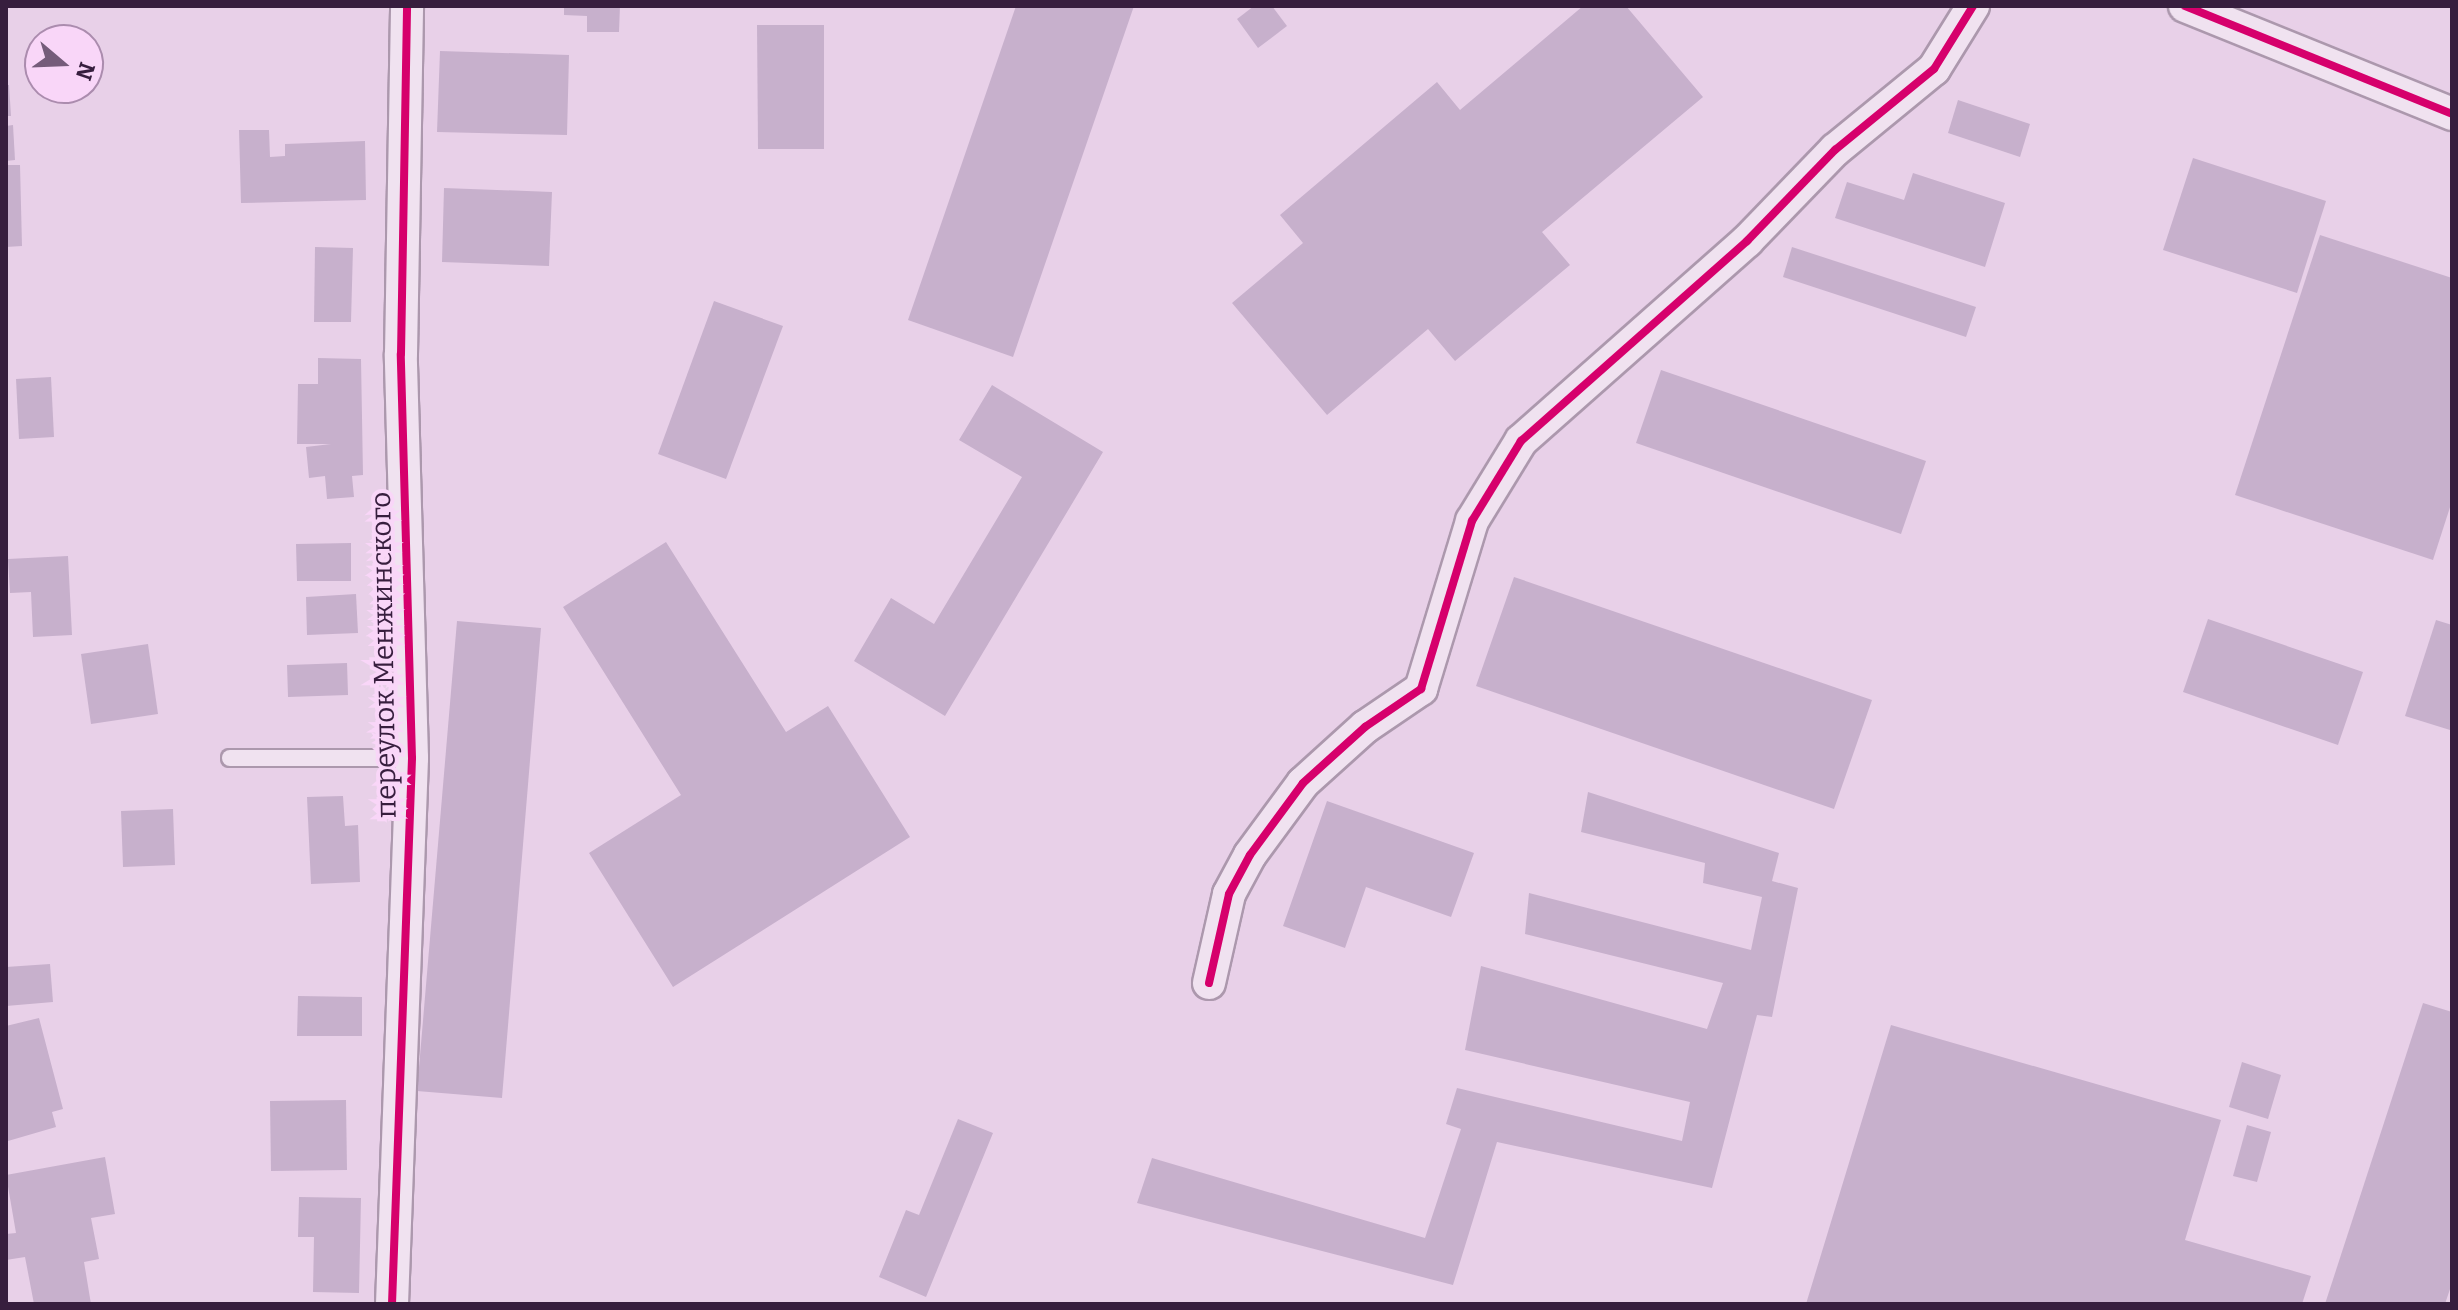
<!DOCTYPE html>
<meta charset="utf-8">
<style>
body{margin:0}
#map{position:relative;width:2458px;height:1310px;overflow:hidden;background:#e8d0e8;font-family:Bitter,serif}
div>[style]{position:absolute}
.building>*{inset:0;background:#c7b0cc}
.roads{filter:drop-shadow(2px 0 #ac98ad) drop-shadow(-2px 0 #ac98ad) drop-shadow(0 2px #ac98ad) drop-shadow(0 -2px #ac98ad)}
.service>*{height:16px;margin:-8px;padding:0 8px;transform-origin:8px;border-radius:8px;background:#f0e2f0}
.minor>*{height:32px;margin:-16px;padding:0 16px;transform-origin:16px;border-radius:16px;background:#f0e2f0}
.cycleway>*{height:8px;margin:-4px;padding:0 4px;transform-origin:4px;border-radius:4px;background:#d6006c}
span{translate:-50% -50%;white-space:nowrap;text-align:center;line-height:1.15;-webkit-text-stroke:8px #f9d6f8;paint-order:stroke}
.street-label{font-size:28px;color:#371e3e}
.frame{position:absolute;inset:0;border:8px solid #371e3e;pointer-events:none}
.north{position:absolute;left:24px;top:24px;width:80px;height:80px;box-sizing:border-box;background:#f9d6f8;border:2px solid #ab8cae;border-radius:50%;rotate:109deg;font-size:22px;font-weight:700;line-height:32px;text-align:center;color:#371e3e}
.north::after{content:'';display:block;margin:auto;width:28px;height:36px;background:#755c7a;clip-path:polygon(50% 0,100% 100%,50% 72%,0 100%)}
</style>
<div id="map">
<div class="building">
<i style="clip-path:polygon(564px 6px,620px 6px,619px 32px,587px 32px,587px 16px,564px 15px)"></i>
<i style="clip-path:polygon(1016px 6px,1134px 6px,1013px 357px,908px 320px)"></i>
<i style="clip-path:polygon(1254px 6px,1272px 6px,1287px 26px,1258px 48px,1237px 19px)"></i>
<i style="clip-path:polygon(1583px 6px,1626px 6px,1703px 97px,1542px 232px,1570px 265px,1455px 361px,1428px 329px,1327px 415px,1232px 303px,1303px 243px,1280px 215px,1437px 82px,1460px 110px)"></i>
<i style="clip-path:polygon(757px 25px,824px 25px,824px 149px,758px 149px)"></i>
<i style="clip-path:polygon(440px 51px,569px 55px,567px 135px,437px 132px)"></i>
<i style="clip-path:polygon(6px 85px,9px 85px,11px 116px,6px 116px)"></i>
<i style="clip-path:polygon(1958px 100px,2030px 124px,2020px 157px,1948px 133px)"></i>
<i style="clip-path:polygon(13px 125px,15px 160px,6px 161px,6px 126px)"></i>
<i style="clip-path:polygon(239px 130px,269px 130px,270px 157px,285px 156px,285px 144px,365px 141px,366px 200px,241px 203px)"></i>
<i style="clip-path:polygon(2193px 158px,2326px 201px,2297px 293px,2163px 250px)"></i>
<i style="clip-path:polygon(6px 165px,20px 165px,22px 246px,6px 247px)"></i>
<i style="clip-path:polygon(1913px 173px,2005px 203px,1985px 267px,1835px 218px,1847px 182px,1904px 200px)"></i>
<i style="clip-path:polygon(444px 188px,552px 192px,549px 266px,442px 262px)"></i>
<i style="clip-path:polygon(2320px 235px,2452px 278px,2452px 501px,2433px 560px,2235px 495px)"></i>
<i style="clip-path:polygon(315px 247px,353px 248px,351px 322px,314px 322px)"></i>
<i style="clip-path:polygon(1792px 247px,1976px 307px,1966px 337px,1783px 277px)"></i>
<i style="clip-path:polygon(714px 301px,783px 326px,726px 479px,658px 454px)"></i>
<i style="clip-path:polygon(318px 358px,361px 359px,363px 475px,352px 476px,354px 497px,327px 499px,325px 476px,309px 478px,306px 447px,331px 444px,297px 444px,298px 384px,318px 384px)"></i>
<i style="clip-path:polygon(1661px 370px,1926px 461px,1901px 534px,1636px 443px)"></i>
<i style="clip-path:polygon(51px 377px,54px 437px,19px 439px,16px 379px)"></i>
<i style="clip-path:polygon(992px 385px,1103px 452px,945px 716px,854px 661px,891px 598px,934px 624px,1022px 477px,959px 440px)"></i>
<i style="clip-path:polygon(666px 542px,786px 732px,828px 706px,910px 837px,673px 987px,589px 853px,681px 795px,563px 607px)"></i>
<i style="clip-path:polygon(351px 543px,351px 581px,297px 581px,296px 544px)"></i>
<i style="clip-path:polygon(68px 556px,72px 635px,33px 637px,31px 592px,10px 593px,8px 559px)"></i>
<i style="clip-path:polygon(1514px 577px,1872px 700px,1834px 809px,1476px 686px)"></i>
<i style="clip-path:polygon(356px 594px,358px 633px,307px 635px,306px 597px)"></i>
<i style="clip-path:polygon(2208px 619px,2363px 672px,2338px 745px,2183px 692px)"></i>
<i style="clip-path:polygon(2436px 620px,2452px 625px,2450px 730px,2405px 716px)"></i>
<i style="clip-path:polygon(457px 621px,541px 628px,502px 1098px,417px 1091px)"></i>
<i style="clip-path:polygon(148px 644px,158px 714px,91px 724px,81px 654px)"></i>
<i style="clip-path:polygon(347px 663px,348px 695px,288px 697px,287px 665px)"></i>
<i style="clip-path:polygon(1588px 792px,1779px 853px,1772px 881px,1798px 888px,1772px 1017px,1757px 1015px,1712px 1188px,1497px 1142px,1453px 1285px,1137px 1203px,1152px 1158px,1425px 1238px,1461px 1129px,1446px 1124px,1457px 1088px,1682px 1141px,1690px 1102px,1465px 1050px,1481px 966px,1707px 1029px,1723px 983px,1525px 934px,1529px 893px,1751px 950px,1762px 897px,1703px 883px,1705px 863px,1581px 832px)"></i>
<i style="clip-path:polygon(343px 796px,345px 826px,358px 825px,360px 882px,311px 884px,307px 797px)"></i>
<i style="clip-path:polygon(1327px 801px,1474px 853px,1451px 917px,1366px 887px,1345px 948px,1283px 926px)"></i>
<i style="clip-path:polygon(173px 809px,175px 865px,123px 867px,121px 811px)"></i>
<i style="clip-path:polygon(50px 964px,53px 1002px,6px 1006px,6px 967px)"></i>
<i style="clip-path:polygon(298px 996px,362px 997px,362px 1036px,297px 1036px)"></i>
<i style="clip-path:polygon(2423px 1003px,2452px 1012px,2452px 1283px,2445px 1304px,2325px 1304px)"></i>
<i style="clip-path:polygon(39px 1018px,63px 1109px,52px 1112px,56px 1127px,8px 1141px,6px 1026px)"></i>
<i style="clip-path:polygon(1891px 1025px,2221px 1120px,2185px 1240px,2311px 1276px,2302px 1304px,1806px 1304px)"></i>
<i style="clip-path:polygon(2242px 1062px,2281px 1075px,2268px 1119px,2229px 1107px)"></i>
<i style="clip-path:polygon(346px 1100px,347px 1170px,271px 1171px,270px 1101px)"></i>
<i style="clip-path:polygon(958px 1119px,993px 1133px,926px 1297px,879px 1277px,906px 1210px,919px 1215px)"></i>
<i style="clip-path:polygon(2247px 1125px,2271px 1132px,2257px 1182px,2233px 1176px)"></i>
<i style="clip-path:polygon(105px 1157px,115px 1214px,91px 1218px,99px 1259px,84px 1262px,91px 1304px,34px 1304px,25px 1257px,6px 1260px,6px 1234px,16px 1233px,6px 1175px)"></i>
<i style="clip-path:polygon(299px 1197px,361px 1198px,359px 1293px,313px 1292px,314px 1237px,298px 1237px)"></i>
</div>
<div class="roads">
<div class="service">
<i style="left:230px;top:758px;width:182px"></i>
</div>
<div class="minor">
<i style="left:2185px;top:6px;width:288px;rotate:22deg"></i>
<i style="left:1209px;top:983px;width:91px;rotate:-77.3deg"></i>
<i style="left:1229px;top:894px;width:44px;rotate:-61.7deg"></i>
<i style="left:1250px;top:855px;width:89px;rotate:-53.6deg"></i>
<i style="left:1303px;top:783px;width:84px;rotate:-42.1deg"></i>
<i style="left:1365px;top:727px;width:68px;rotate:-34.2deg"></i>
<i style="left:1421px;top:689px;width:176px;rotate:-73.1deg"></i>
<i style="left:1472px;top:521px;width:94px;rotate:-58.5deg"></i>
<i style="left:1521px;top:441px;width:302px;rotate:-41.5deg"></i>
<i style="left:1747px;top:241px;width:127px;rotate:-46deg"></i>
<i style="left:1835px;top:150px;width:128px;rotate:-39.3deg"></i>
<i style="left:1934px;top:69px;width:74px;rotate:-58.2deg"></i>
<i style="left:392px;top:1304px;width:546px;rotate:-87.9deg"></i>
<i style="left:412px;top:758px;width:404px;rotate:-91.6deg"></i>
<i style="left:401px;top:354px;width:348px;rotate:-89deg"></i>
</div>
</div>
<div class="cycleway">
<i style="left:2185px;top:6px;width:288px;rotate:22deg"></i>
<i style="left:1209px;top:983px;width:91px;rotate:-77.3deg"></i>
<i style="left:1229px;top:894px;width:44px;rotate:-61.7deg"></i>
<i style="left:1250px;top:855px;width:89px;rotate:-53.6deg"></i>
<i style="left:1303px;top:783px;width:84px;rotate:-42.1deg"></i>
<i style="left:1365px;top:727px;width:68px;rotate:-34.2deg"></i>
<i style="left:1421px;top:689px;width:176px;rotate:-73.1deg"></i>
<i style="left:1472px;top:521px;width:94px;rotate:-58.5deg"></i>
<i style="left:1521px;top:441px;width:302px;rotate:-41.5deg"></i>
<i style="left:1747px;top:241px;width:127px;rotate:-46deg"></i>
<i style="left:1835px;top:150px;width:128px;rotate:-39.3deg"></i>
<i style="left:1934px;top:69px;width:74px;rotate:-58.2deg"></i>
<i style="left:392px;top:1304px;width:546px;rotate:-87.9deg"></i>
<i style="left:412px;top:758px;width:404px;rotate:-91.6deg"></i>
<i style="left:401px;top:354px;width:348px;rotate:-89deg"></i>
</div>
<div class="street-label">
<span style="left:384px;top:655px;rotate:-91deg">переулок Менжинского</span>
</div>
<div class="frame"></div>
<div class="north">N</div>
</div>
